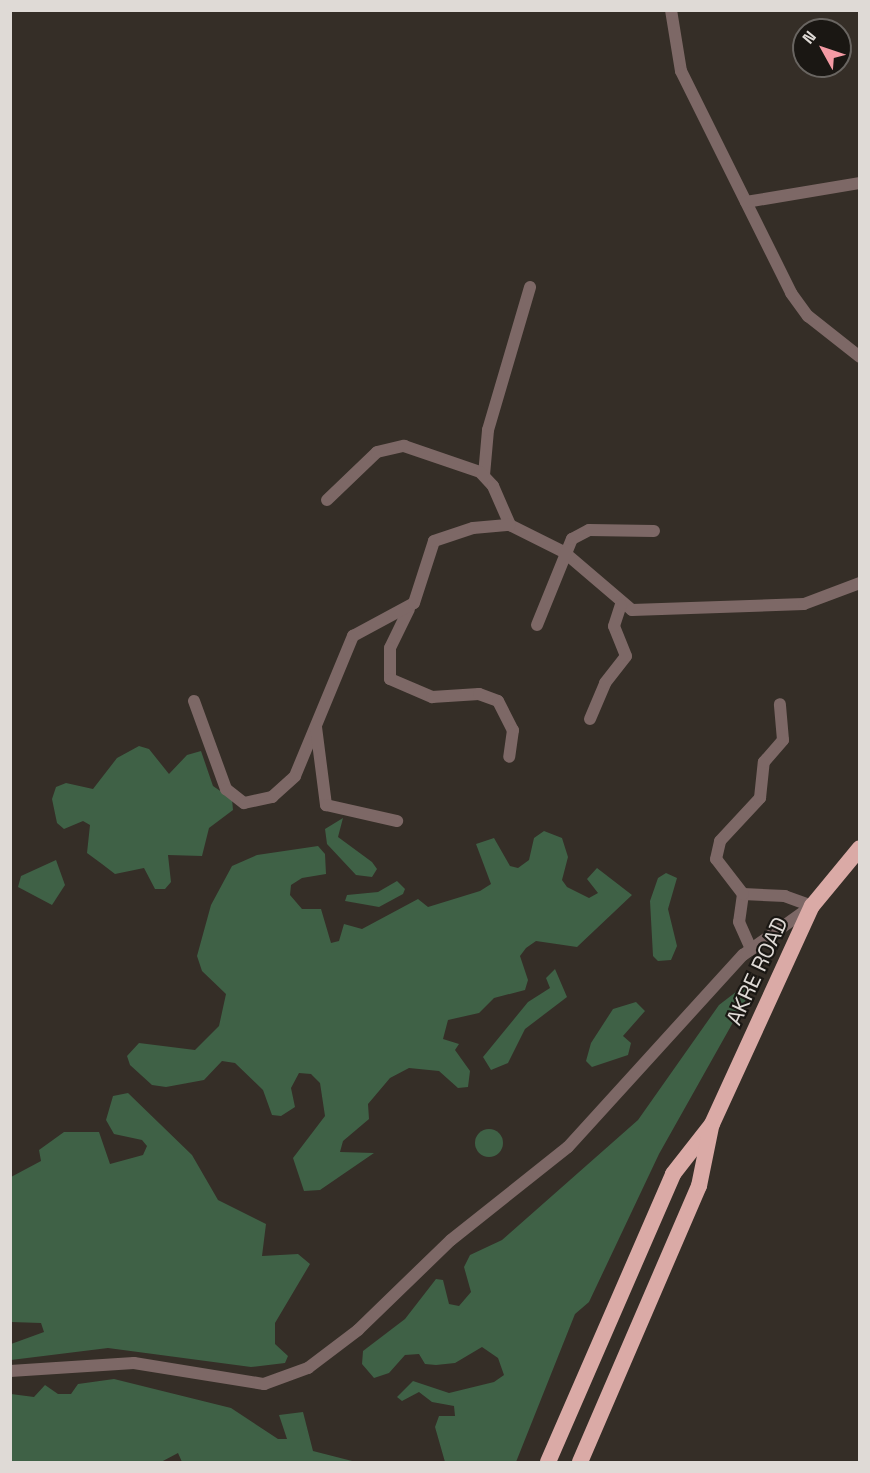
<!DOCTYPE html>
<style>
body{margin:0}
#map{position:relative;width:870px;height:1473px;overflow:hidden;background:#352e27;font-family:"Space Grotesk",sans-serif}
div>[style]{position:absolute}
.green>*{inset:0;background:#3f6146}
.round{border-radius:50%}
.minor>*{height:12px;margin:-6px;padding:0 6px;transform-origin:6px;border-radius:6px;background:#7d6866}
.trunk>*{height:16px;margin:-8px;padding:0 8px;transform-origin:8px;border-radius:8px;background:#daaaa6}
span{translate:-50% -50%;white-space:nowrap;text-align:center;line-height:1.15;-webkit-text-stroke:4.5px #1a1713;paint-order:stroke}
.street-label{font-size:22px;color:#dfdad6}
.frame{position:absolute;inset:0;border:12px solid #dfdad6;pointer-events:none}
.north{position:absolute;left:792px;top:18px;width:60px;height:60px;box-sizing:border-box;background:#1a1713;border:2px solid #696561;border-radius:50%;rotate:310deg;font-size:16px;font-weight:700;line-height:24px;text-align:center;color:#dfdad6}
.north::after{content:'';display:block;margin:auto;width:21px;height:27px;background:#f49aa4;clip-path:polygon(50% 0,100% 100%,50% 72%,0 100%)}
</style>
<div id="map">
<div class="green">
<i style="clip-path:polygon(139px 746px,149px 749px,169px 774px,187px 755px,201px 751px,213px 786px,232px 799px,233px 810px,209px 828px,202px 856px,168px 855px,171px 882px,165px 889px,155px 889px,144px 868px,115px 874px,102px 864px,87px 853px,90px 825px,83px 821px,64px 829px,57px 823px,52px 799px,56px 787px,66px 783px,93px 789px,117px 758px)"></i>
<i style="clip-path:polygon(343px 818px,338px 837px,372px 862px,377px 869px,372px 877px,356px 875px,327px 844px,325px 829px)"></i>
<i style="clip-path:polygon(544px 831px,562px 838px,568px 857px,562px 880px,567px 887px,589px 898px,598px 893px,587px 879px,597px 868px,632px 895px,577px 947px,536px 941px,526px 948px,520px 956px,528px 980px,525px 990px,494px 998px,479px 1013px,448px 1020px,443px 1039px,459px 1044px,455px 1050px,470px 1071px,468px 1087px,458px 1088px,439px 1071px,409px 1068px,390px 1078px,368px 1104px,369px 1119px,343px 1141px,340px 1152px,374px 1153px,320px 1190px,304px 1191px,293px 1158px,325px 1116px,320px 1083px,311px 1074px,299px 1073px,291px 1088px,295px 1107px,281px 1116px,272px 1115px,263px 1090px,235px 1063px,222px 1061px,204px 1080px,166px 1087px,152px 1085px,130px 1065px,127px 1056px,139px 1043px,195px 1050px,219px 1026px,226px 994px,202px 971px,197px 956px,211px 905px,232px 866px,257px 855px,318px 846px,325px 854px,326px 874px,302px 878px,291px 885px,290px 895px,302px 909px,321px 909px,331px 943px,339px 941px,344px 924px,362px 929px,418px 899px,428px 907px,480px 891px,491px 884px,476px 844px,494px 838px,510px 866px,518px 868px,529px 860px,534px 838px)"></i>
<i style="clip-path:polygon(56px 860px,65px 885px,52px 905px,18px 887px,21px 876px)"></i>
<i style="clip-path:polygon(666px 873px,677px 878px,668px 909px,677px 946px,671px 960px,658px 961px,653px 956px,650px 901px,658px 878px)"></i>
<i style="clip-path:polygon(397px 881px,405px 889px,403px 894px,379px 907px,345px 901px,347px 895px,378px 892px)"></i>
<i style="clip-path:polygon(555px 969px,567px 997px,525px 1029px,508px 1063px,491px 1070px,483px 1057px,528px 1002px,550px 988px,546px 978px)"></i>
<i style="clip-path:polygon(745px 985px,754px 985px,659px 1154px,589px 1302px,575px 1314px,516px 1462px,445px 1462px,435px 1427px,439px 1416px,455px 1416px,454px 1406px,432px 1402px,419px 1392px,402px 1401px,397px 1397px,413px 1381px,449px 1393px,494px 1382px,504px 1375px,498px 1358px,482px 1347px,455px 1363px,436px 1365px,425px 1364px,419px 1354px,405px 1355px,389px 1373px,374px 1378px,362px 1364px,363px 1351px,405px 1319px,436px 1279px,443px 1280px,449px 1304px,459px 1306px,471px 1292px,464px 1267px,470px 1255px,502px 1240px,638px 1120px,719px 1005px)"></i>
<i style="clip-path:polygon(636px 1002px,645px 1011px,623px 1036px,631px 1043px,628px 1055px,592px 1067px,586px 1061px,591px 1043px,613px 1009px)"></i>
<i style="clip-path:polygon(128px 1093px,192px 1155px,218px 1200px,266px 1224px,262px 1256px,298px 1254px,310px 1264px,275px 1323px,275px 1344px,288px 1356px,285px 1363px,251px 1367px,108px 1348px,11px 1360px,11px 1344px,44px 1332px,41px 1323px,11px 1322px,11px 1177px,41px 1161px,39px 1150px,64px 1132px,99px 1132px,110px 1164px,143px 1155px,147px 1146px,142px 1140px,114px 1134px,106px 1120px,113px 1096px)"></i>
<i class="round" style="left:475px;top:1129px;width:28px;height:28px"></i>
<i style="clip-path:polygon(114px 1379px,231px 1408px,278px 1439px,287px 1439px,279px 1415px,303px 1412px,313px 1451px,356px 1462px,182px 1462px,178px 1453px,161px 1462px,11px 1462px,11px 1394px,34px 1397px,45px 1385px,58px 1394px,71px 1394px,78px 1384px)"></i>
</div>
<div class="minor">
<i style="left:671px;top:10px;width:62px;rotate:80.7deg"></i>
<i style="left:681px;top:71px;width:248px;rotate:63.6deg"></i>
<i style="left:791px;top:293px;width:29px;rotate:54deg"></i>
<i style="left:808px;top:316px;width:66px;rotate:38.3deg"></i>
<i style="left:746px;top:202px;width:116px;rotate:-9.5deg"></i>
<i style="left:484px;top:475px;width:45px;rotate:-84.9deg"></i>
<i style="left:488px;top:430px;width:149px;rotate:-73.6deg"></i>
<i style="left:327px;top:500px;width:69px;rotate:-43.8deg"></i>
<i style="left:377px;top:452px;width:28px;rotate:-13deg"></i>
<i style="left:404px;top:446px;width:80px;rotate:18.9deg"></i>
<i style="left:480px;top:472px;width:19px;rotate:47deg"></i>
<i style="left:493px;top:486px;width:43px;rotate:66.4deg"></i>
<i style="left:510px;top:525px;width:60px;rotate:26.6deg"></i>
<i style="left:564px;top:552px;width:89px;rotate:40.5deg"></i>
<i style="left:632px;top:610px;width:172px;rotate:-2deg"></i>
<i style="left:804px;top:604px;width:60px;rotate:-20.6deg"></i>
<i style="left:409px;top:609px;width:43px;rotate:116deg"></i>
<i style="left:390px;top:648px;width:31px;rotate:90deg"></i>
<i style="left:390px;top:679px;width:46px;rotate:23.2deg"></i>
<i style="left:432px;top:697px;width:47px;rotate:-3.7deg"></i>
<i style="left:479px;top:694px;width:20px;rotate:20deg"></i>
<i style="left:498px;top:701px;width:33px;rotate:63deg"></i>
<i style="left:513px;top:730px;width:27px;rotate:98deg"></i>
<i style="left:537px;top:625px;width:93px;rotate:-67.9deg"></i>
<i style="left:572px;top:539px;width:19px;rotate:-28deg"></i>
<i style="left:589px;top:530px;width:65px;rotate:0.9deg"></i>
<i style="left:194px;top:701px;width:94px;rotate:70deg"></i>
<i style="left:226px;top:789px;width:23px;rotate:38deg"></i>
<i style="left:244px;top:803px;width:29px;rotate:-12deg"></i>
<i style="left:272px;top:797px;width:31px;rotate:-42deg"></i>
<i style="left:295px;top:776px;width:152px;rotate:-67.5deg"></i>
<i style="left:353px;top:636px;width:69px;rotate:-28.4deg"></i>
<i style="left:414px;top:603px;width:65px;rotate:-72.1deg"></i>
<i style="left:434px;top:541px;width:41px;rotate:-18.4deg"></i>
<i style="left:473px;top:528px;width:37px;rotate:-5deg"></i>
<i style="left:590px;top:719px;width:39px;rotate:-67deg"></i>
<i style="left:605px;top:683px;width:34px;rotate:-52deg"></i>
<i style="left:626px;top:656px;width:32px;rotate:-112deg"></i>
<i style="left:614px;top:626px;width:22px;rotate:-72deg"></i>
<i style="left:316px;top:727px;width:79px;rotate:82.7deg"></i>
<i style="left:326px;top:805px;width:73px;rotate:12.7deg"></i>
<i style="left:743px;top:894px;width:28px;rotate:98deg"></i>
<i style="left:739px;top:922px;width:30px;rotate:66deg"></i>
<i style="left:10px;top:1371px;width:124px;rotate:-3.7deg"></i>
<i style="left:134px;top:1363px;width:132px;rotate:9.2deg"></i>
<i style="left:264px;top:1384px;width:47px;rotate:-20deg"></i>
<i style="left:308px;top:1368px;width:63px;rotate:-37.2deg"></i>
<i style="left:358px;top:1330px;width:129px;rotate:-44.1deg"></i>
<i style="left:451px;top:1240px;width:149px;rotate:-38.5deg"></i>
<i style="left:568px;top:1147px;width:260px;rotate:-47.7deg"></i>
<i style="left:743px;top:955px;width:85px;rotate:-35.4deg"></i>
<i style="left:812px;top:906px;width:29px;rotate:-160deg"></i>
<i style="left:785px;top:896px;width:42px;rotate:-177.3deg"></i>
<i style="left:743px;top:894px;width:44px;rotate:-127.6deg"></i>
<i style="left:716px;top:859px;width:18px;rotate:-77deg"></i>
<i style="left:720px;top:841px;width:59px;rotate:-47.1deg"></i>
<i style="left:760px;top:798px;width:36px;rotate:-84deg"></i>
<i style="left:764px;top:762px;width:29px;rotate:-49deg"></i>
<i style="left:783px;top:740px;width:36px;rotate:-95deg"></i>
</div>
<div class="trunk">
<i style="left:548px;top:1462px;width:314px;rotate:-66.5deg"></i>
<i style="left:673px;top:1174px;width:63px;rotate:-52deg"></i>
<i style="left:712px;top:1124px;width:240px;rotate:-65.4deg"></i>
<i style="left:812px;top:906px;width:75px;rotate:-50.4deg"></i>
<i style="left:580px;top:1462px;width:301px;rotate:-66.7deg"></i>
<i style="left:699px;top:1186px;width:60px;rotate:-78.5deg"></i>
</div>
<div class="street-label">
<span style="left:757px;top:971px;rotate:-65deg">AKRE ROAD</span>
</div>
<div class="frame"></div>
<div class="north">N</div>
</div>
